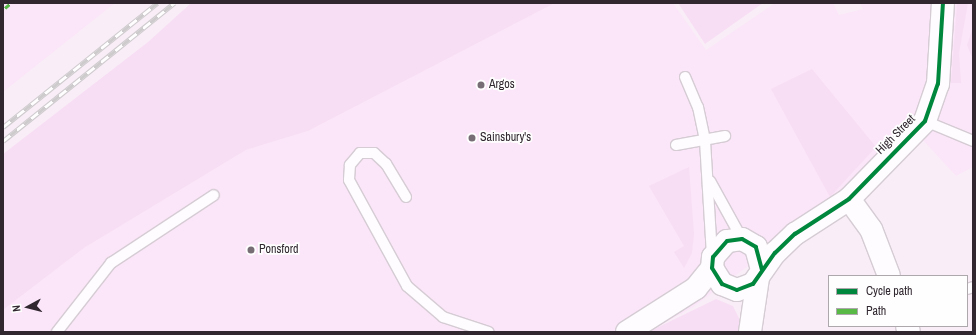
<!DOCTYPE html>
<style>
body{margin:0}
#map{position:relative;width:976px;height:335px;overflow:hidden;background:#f9eef7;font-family:"Archivo Narrow",sans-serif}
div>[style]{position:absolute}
.built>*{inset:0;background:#fbe5f8}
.green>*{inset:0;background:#f8def4}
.roads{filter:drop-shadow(1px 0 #d5ccd4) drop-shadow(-1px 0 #d5ccd4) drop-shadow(0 1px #d5ccd4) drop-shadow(0 -1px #d5ccd4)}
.lane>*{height:10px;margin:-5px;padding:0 5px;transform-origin:5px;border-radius:5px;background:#fefcfe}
.secondary>*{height:22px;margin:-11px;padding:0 11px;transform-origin:11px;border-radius:11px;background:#fefcfe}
.rail>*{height:4.5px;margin-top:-2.25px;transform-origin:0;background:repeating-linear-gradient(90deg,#fefefe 0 9px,#cecbcd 0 18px);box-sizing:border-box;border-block:1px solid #cecbcd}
.quiet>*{height:3px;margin-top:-1.5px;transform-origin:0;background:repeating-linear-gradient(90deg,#58b947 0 6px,transparent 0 9px)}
.cycleway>*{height:4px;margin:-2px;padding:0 2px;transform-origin:2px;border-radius:2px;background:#00873e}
.dots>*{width:11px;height:11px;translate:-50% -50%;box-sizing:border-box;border:2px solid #fefefe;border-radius:50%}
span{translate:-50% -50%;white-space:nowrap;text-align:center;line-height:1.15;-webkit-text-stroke:3.5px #fefefe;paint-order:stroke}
.poi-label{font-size:12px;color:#30272f}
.left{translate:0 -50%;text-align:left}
.street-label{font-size:12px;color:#30272f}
.frame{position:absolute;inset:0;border:4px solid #30272f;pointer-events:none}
.legend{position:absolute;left:828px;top:275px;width:140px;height:52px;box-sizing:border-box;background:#fefefe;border:1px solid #aca8ab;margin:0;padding:5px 7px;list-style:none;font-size:12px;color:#30272f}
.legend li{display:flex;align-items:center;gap:8px;height:20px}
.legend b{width:20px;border:1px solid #aca8ab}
.north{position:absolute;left:8px;top:287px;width:40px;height:40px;-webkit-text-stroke:3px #fefefe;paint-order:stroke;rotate:263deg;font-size:11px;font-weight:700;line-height:16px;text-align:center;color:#30272f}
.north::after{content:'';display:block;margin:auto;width:14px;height:18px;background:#30272f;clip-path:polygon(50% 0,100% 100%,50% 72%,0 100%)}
</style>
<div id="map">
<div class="built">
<i style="clip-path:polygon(3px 3px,115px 3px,3px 92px)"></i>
<i style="clip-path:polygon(555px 3px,673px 3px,706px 50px,775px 3px,833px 3px,839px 15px,863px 9px,860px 3px,973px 3px,973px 167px,956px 176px,921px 138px,693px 307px,648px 332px,3px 332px,3px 310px,84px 248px,246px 150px,308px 131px)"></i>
</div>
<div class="green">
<i style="clip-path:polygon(191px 3px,555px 3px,308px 131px,246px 150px,84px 248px,3px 310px,3px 154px,148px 42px)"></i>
<i style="clip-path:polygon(678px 3px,763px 3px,705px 44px)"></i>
<i style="clip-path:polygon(968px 3px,959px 53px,961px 83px,951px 83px,957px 4px)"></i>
<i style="clip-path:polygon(973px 27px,973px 60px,967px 45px)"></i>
<i style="clip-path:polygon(812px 69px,876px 147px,830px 197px,771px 89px)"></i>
<i style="clip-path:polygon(689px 167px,694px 234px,692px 253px,684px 268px,674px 252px,684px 246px,649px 186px)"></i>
<i style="clip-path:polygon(716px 299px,733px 306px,740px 320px,739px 332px,648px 332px)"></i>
</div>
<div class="roads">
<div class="lane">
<i style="left:685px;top:77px;width:33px;rotate:67deg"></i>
<i style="left:698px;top:107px;width:35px;rotate:78deg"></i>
<i style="left:705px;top:141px;width:113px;rotate:86.5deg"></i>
<i style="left:925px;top:121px;width:52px;rotate:22.6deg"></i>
<i style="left:676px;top:145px;width:50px;rotate:-10.4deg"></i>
<i style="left:710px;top:181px;width:66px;rotate:61.1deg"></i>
<i style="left:406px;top:197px;width:39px;rotate:-121deg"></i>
<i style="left:386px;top:164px;width:16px;rotate:-137deg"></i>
<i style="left:374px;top:153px;width:14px;rotate:180deg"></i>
<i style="left:360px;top:153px;width:16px;rotate:130deg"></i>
<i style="left:350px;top:165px;width:15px;rotate:94deg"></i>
<i style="left:349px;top:180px;width:121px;rotate:61.3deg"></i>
<i style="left:407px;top:286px;width:48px;rotate:40.7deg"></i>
<i style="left:443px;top:317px;width:48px;rotate:18.1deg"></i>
<i style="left:967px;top:289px;width:6px;rotate:-18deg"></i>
<i style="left:57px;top:332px;width:88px;rotate:-52deg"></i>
<i style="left:111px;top:263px;width:123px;rotate:-33.4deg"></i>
</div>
<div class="secondary">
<i style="left:849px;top:199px;width:37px;rotate:54deg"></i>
<i style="left:871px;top:229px;width:50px;rotate:69deg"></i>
<i style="left:762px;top:270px;width:24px;rotate:-105deg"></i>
<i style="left:756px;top:247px;width:16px;rotate:-150deg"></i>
<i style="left:742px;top:239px;width:15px;rotate:172deg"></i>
<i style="left:727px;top:241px;width:21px;rotate:131deg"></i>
<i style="left:713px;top:257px;width:11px;rotate:95deg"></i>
<i style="left:712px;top:268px;width:19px;rotate:58deg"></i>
<i style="left:722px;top:284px;width:16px;rotate:22deg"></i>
<i style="left:737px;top:290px;width:17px;rotate:-21deg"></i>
<i style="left:753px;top:284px;width:38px;rotate:-55deg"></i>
<i style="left:775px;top:253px;width:28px;rotate:-44deg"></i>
<i style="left:795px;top:234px;width:64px;rotate:-32.9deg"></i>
<i style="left:849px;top:199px;width:109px;rotate:-45.7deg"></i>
<i style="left:925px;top:121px;width:39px;rotate:-71deg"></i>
<i style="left:938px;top:84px;width:81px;rotate:-86.5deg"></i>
<i style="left:907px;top:326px;width:6px;rotate:72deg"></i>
<i style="left:627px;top:332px;width:82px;rotate:-32.5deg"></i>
<i style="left:696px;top:288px;width:26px;rotate:-51deg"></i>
<i style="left:750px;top:332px;width:55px;rotate:-81.6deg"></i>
</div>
</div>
<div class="rail">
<i style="left:3px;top:127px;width:198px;rotate:-38.8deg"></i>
<i style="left:3px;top:141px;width:220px;rotate:-38.9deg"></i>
</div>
<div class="quiet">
<i style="left:5px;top:8px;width:8px;rotate:-40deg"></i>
</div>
<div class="cycleway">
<i style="left:762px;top:270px;width:24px;rotate:-105deg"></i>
<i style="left:756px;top:247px;width:16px;rotate:-150deg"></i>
<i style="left:742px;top:239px;width:15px;rotate:172deg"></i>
<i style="left:727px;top:241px;width:21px;rotate:131deg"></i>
<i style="left:713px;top:257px;width:11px;rotate:95deg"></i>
<i style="left:712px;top:268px;width:19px;rotate:58deg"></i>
<i style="left:722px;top:284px;width:16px;rotate:22deg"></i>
<i style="left:737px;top:290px;width:17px;rotate:-21deg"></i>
<i style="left:753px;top:284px;width:38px;rotate:-55deg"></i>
<i style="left:775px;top:253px;width:28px;rotate:-44deg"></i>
<i style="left:795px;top:234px;width:64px;rotate:-32.9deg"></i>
<i style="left:849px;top:199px;width:109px;rotate:-45.7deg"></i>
<i style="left:925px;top:121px;width:39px;rotate:-71deg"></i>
<i style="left:938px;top:84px;width:81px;rotate:-86.5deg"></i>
</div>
<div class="dots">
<i style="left:481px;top:85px;background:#766d75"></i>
<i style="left:472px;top:138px;background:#766d75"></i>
<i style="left:251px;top:250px;background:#766d75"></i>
</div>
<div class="poi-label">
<span class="left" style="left:489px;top:85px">Argos</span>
<span class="left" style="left:480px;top:138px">Sainsbury's</span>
<span class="left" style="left:259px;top:250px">Ponsford</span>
</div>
<div class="street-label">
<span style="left:896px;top:135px;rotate:-45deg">High Street</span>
</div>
<div class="frame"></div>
<ul class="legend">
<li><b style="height:5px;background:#00873e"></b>Cycle path</li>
<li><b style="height:5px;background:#58b947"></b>Path</li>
</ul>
<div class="north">N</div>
</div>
